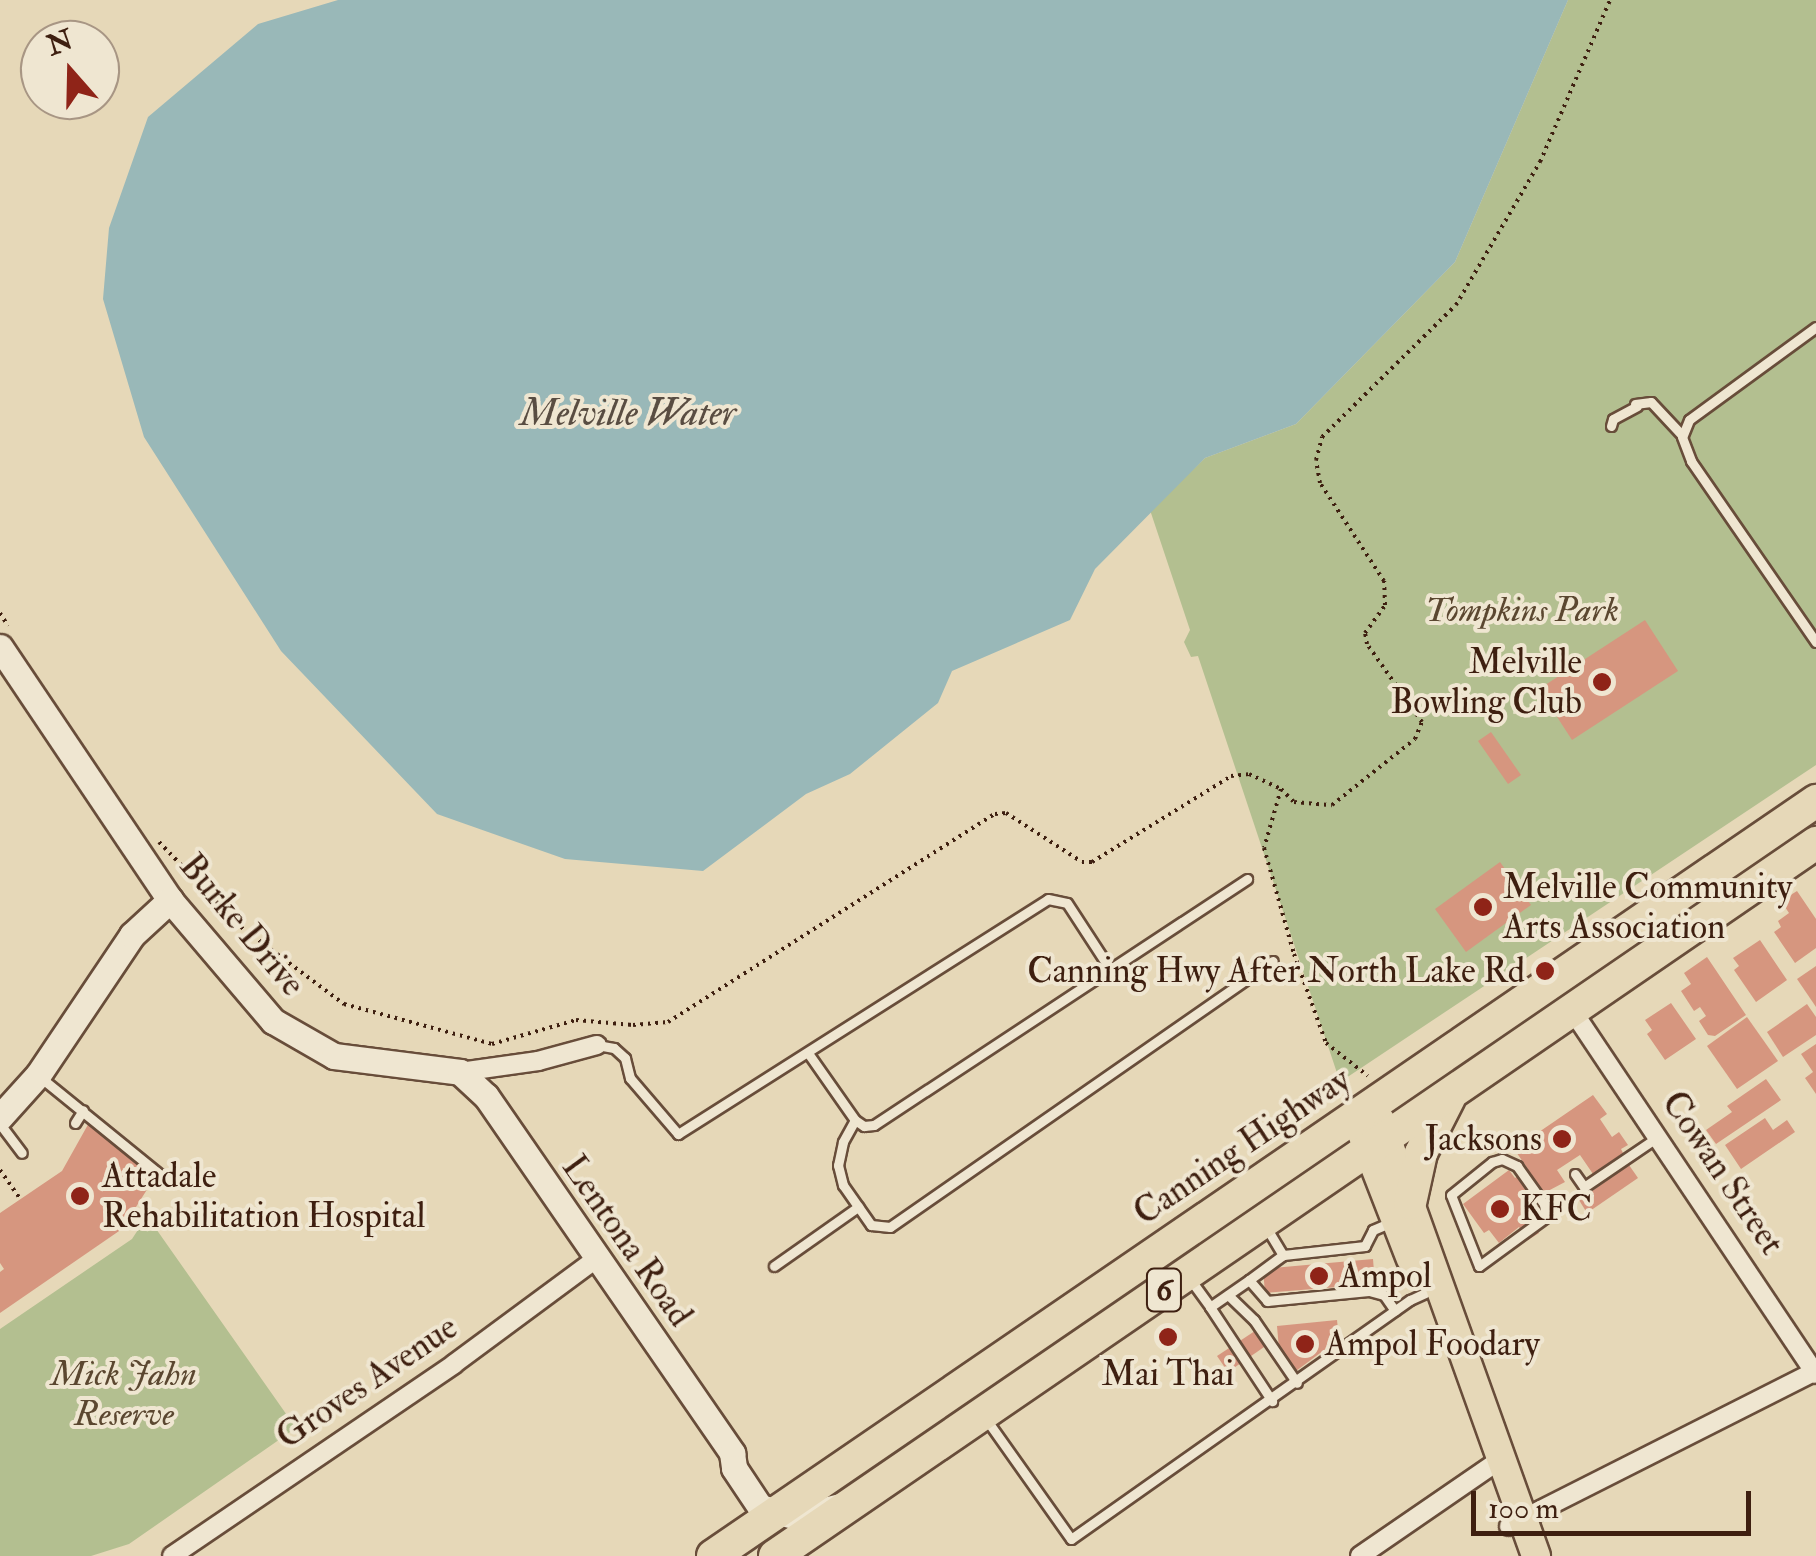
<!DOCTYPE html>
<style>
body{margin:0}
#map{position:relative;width:1816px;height:1556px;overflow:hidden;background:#e6d8b8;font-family:"IM FELL Double Pica",serif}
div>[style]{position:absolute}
.green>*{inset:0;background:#b3bf90}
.water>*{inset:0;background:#99b8b8}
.building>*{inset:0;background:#d6967f}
.path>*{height:4px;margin-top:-2px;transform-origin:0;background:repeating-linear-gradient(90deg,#3e1f10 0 2.5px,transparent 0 7.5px)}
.roads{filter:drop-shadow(2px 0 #684d3a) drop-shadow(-2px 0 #684d3a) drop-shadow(0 2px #684d3a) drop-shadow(0 -2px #684d3a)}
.lane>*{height:9px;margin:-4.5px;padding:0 4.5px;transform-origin:4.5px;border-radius:4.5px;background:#efe6d1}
.street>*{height:18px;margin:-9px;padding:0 9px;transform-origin:9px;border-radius:9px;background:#efe6d1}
.secondary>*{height:25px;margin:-12.5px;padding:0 12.5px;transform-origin:12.5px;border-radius:12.5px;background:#efe6d1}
.primary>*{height:28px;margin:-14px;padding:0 14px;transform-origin:14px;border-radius:14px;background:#e6d8b8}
.highway>*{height:32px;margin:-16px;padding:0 16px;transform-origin:16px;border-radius:16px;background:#e6d8b8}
.dots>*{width:28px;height:28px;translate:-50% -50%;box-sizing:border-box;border:5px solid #efe6d1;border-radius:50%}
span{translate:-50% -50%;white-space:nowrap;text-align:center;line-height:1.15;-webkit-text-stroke:8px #efe6d1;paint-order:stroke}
.shield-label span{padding:2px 8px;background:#efe6d1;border:2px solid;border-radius:8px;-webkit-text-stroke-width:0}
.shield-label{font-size:32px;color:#3e1f10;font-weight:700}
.park-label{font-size:35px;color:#5b4730;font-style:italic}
.poi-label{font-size:35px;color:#3e1f10}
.right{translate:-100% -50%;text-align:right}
.left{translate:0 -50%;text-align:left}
.street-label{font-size:35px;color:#3e1f10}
.water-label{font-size:38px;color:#594d42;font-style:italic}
.north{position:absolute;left:20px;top:20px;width:100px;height:100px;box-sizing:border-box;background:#efe6d1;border:2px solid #a89684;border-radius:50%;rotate:340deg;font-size:28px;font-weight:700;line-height:40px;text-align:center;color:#3e1f10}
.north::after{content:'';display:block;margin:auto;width:35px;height:45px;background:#8f2418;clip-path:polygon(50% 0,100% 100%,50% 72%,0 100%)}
.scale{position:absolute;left:1471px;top:1491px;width:280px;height:45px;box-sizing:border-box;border:5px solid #3e1f10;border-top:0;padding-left:12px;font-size:30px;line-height:35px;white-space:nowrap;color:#3e1f10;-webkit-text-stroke:8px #efe6d1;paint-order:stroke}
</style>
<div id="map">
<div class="green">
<i style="clip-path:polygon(1568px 0,1816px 0,1816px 765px,1340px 1082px,1198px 656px,1191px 657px,1184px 642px,1190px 630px,1150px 510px,1205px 458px,1296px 424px,1455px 262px)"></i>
<i style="clip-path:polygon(147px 1216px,296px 1428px,129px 1544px,91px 1556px,0 1556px,0 1329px,132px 1239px)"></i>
</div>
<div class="water">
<i style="clip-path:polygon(338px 0,1568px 0,1455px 262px,1296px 424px,1205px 458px,1095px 569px,1070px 620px,952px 671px,938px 703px,850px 774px,806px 794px,703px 871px,565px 859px,437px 814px,281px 651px,144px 437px,103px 299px,109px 228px,148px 117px,258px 24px)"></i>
</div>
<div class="building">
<i style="clip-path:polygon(1645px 620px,1678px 671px,1572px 740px,1539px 689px)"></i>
<i style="clip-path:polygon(1491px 732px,1521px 775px,1508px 784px,1478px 741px)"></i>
<i style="clip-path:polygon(1500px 862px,1531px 905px,1466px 952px,1435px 909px)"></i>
<i style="clip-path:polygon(1797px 891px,1816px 919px,1816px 948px,1795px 963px,1774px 932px,1781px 927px,1778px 921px,1789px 913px,1781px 901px)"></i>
<i style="clip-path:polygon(1760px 940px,1787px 980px,1756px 1002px,1734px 970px,1739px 966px,1733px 958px)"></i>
<i style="clip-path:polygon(1707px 957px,1746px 1015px,1715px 1036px,1708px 1035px,1699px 1021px,1706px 1016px,1700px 1007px,1694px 1011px,1681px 991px,1691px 984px,1684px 973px)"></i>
<i style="clip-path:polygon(1816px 966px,1816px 1007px,1797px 979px)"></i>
<i style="clip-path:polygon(1671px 1003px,1696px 1039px,1665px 1060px,1647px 1034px,1652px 1030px,1645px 1020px)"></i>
<i style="clip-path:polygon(1807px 1004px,1816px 1017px,1816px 1035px,1783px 1057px,1767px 1032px)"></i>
<i style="clip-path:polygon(1747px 1017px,1778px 1061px,1737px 1089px,1707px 1046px)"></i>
<i style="clip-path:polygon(1816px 1044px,1816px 1094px,1805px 1078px,1813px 1072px,1801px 1054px)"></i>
<i style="clip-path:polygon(1766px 1079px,1781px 1100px,1716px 1144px,1706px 1130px,1732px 1112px,1727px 1106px)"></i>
<i style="clip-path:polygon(1593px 1095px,1607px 1114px,1600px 1119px,1612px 1137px,1619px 1132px,1628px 1145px,1621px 1149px,1623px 1153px,1593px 1174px,1580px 1155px,1557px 1170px,1565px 1182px,1527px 1202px,1536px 1215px,1530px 1220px,1539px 1233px,1528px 1240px,1519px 1227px,1499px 1243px,1489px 1230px,1484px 1233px,1463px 1204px,1509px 1170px,1515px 1178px,1528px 1169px,1514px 1149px)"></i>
<i style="clip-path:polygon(1765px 1118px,1773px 1130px,1787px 1120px,1795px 1132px,1741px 1169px,1725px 1145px)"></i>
<i style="clip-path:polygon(90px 1121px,155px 1177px,122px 1229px,0 1313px,0 1272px,4px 1269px,0 1263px,0 1213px,62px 1171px)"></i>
<i style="clip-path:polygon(1629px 1165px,1638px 1178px,1587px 1213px,1579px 1200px)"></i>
<i style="clip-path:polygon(1373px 1259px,1375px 1284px,1265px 1293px,1263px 1269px)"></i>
<i style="clip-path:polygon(1337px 1320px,1339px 1339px,1296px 1371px,1279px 1349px,1277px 1326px)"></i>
<i style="clip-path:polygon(1264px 1325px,1274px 1340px,1228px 1372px,1217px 1356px)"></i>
</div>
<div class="path">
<i style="left:0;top:613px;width:15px;rotate:58deg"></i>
<i style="left:1281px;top:789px;width:61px;rotate:106.1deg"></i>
<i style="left:1264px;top:848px;width:110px;rotate:74.2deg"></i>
<i style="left:1294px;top:954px;width:95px;rotate:70.2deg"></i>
<i style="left:1326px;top:1043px;width:53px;rotate:38.2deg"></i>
<i style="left:159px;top:842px;width:118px;rotate:46deg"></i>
<i style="left:241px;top:927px;width:129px;rotate:36.8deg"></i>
<i style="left:344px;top:1004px;width:153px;rotate:15.1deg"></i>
<i style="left:492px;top:1044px;width:87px;rotate:-15.9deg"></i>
<i style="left:576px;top:1020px;width:57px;rotate:5deg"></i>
<i style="left:633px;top:1025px;width:35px;rotate:-5deg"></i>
<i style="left:668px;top:1022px;width:388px;rotate:-32.5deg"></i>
<i style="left:995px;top:814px;width:11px;rotate:-5deg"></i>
<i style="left:1006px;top:813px;width:90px;rotate:32.8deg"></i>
<i style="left:1082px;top:862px;width:10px"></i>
<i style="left:1092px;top:862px;width:163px;rotate:-31.7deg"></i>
<i style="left:1231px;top:776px;width:18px;rotate:-6deg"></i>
<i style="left:1249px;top:774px;width:35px;rotate:25deg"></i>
<i style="left:1281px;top:789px;width:18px;rotate:45deg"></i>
<i style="left:1294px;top:802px;width:38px;rotate:5deg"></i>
<i style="left:1332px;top:805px;width:106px;rotate:-38.5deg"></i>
<i style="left:1415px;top:739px;width:18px;rotate:-68deg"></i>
<i style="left:1422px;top:722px;width:95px;rotate:-125.2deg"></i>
<i style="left:1367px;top:644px;width:11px;rotate:-100deg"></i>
<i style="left:1365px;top:633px;width:34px;rotate:-54deg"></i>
<i style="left:1385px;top:605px;width:24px;rotate:-92deg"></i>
<i style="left:1384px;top:581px;width:117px;rotate:-123.1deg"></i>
<i style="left:1320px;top:483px;width:23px;rotate:-100deg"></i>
<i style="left:1316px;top:460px;width:24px;rotate:-75deg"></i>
<i style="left:1322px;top:437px;width:188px;rotate:-44.6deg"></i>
<i style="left:1456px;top:305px;width:166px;rotate:-59.6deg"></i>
<i style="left:1540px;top:162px;width:176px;rotate:-66.6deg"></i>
<i style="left:0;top:1170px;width:35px;rotate:55deg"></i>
</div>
<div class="roads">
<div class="lane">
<i style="left:1816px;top:327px;width:157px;rotate:143.8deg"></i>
<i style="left:1689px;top:420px;width:18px;rotate:112deg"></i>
<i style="left:1682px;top:437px;width:26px;rotate:69deg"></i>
<i style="left:1691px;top:461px;width:220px;rotate:55.4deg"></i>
<i style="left:1635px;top:404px;width:16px;rotate:-7deg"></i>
<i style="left:1651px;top:402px;width:45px;rotate:46.8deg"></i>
<i style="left:1611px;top:426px;width:7px;rotate:-74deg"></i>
<i style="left:1613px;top:419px;width:27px;rotate:-28deg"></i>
<i style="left:597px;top:1045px;width:17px;rotate:10deg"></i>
<i style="left:614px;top:1048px;width:15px;rotate:42deg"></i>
<i style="left:625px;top:1058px;width:21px;rotate:76deg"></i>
<i style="left:630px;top:1078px;width:74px;rotate:49.4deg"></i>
<i style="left:678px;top:1134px;width:438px;rotate:-32.4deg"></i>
<i style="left:1048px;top:899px;width:19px;rotate:12deg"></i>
<i style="left:1067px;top:903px;width:79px;rotate:56.9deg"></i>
<i style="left:808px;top:1053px;width:82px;rotate:55deg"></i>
<i style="left:855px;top:1120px;width:11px;rotate:34deg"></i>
<i style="left:864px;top:1126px;width:10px;rotate:-6deg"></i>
<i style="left:874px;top:1125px;width:447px;rotate:-33.4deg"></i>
<i style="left:40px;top:1077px;width:159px;rotate:39.1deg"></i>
<i style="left:855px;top:1120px;width:25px;rotate:119deg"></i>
<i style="left:843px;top:1142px;width:24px;rotate:102deg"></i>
<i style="left:838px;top:1165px;width:21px;rotate:76deg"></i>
<i style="left:843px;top:1185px;width:49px;rotate:55deg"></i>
<i style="left:871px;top:1225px;width:19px;rotate:6deg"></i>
<i style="left:890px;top:1227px;width:466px;rotate:-34.8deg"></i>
<i style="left:75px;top:1123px;width:15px;rotate:-58deg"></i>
<i style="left:0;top:1124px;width:36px;rotate:53deg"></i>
<i style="left:1502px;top:1159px;width:17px;rotate:25deg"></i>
<i style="left:1517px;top:1166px;width:47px;rotate:54.6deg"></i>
<i style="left:1544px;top:1204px;width:13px;rotate:81deg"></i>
<i style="left:1546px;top:1217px;width:83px;rotate:143.8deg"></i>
<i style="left:1479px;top:1266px;width:76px;rotate:-111.5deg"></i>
<i style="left:1451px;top:1195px;width:53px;rotate:-38.8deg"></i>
<i style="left:1492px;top:1162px;width:10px;rotate:-17deg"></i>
<i style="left:1575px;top:1174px;width:16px;rotate:55deg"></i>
<i style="left:1584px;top:1187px;width:87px;rotate:-34.2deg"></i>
<i style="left:1394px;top:1221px;width:23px;rotate:157deg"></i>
<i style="left:1373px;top:1230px;width:18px;rotate:117deg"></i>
<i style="left:1365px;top:1246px;width:82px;rotate:173.7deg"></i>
<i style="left:1283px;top:1255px;width:42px;rotate:143.7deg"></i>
<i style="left:1249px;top:1280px;width:28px;rotate:49deg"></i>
<i style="left:1267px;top:1301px;width:102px;rotate:-5.6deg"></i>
<i style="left:1369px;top:1291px;width:16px;rotate:15deg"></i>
<i style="left:1384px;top:1295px;width:19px;rotate:55deg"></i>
<i style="left:1266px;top:1227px;width:33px;rotate:59deg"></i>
<i style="left:774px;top:1266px;width:103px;rotate:-35.1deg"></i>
<i style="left:1190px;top:1279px;width:34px;rotate:54deg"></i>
<i style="left:1210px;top:1307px;width:47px;rotate:-34.7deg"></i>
<i style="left:1228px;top:1295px;width:36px;rotate:44deg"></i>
<i style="left:1254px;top:1320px;width:76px;rotate:55.7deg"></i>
<i style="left:1210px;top:1307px;width:113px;rotate:56.6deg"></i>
<i style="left:986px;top:1419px;width:147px;rotate:54.7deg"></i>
<i style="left:1071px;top:1539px;width:415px;rotate:-35.2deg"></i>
<i style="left:1410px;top:1300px;width:17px;rotate:-25deg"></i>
</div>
<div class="street">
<i style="left:1572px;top:1010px;width:438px;rotate:56.2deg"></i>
<i style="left:460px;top:1072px;width:79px;rotate:-8deg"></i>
<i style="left:538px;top:1061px;width:61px;rotate:-15.2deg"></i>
<i style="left:1509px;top:1526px;width:344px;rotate:-26.8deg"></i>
<i style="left:172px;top:1556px;width:341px;rotate:-34.2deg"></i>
<i style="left:454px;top:1364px;width:177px;rotate:-36.5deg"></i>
<i style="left:1360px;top:1556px;width:171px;rotate:-34.5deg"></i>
</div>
<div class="secondary">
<i style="left:0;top:647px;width:305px;rotate:56.1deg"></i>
<i style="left:170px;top:900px;width:159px;rotate:49.6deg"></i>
<i style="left:273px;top:1021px;width:70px;rotate:29.8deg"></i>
<i style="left:334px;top:1056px;width:127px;rotate:7.2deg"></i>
<i style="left:460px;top:1072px;width:35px;rotate:43deg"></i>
<i style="left:486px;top:1096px;width:434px;rotate:55.4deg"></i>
<i style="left:732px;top:1453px;width:15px;rotate:82deg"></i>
<i style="left:734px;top:1468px;width:47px;rotate:56.3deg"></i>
<i style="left:760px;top:1507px;width:38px;rotate:15deg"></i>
<i style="left:797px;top:1517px;width:44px;rotate:-14.3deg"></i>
<i style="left:0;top:1117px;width:57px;rotate:-47.9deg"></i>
<i style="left:38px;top:1075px;width:169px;rotate:-56.1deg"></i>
<i style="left:132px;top:935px;width:52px;rotate:-42.6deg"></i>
</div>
<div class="primary">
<i style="left:1380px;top:1120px;width:463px;rotate:70.3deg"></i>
<i style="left:1361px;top:1131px;width:137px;rotate:68.7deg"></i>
</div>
<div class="highway">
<i style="left:1410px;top:1203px;width:51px;rotate:-77.6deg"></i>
<i style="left:1421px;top:1153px;width:62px;rotate:-63deg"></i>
<i style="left:713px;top:1556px;width:1337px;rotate:-34.39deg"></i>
<i style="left:775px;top:1556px;width:1262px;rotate:-34.41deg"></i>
</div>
</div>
<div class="dots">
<i style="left:1602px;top:682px;background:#8f2418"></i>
<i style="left:1483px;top:907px;background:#8f2418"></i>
<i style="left:1545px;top:971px;background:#8f2418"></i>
<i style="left:1562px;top:1139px;background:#8f2418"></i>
<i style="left:80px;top:1196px;background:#8f2418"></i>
<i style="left:1500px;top:1209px;background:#8f2418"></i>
<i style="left:1319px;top:1276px;background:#8f2418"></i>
<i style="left:1168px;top:1337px;background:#8f2418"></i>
<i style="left:1305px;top:1344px;background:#8f2418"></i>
</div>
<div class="shield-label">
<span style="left:1164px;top:1290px">6</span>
</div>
<div class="park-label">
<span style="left:1522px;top:610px">Tompkins Park</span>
<span style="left:124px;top:1394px">Mick Jahn<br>Reserve</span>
</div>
<div class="poi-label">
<span class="right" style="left:1582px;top:682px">Melville<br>Bowling Club</span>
<span class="left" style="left:1503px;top:907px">Melville Community<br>Arts Association</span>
<span class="right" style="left:1525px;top:971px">Canning Hwy After North Lake Rd</span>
<span class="right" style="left:1542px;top:1139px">Jacksons</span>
<span class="left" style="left:102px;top:1196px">Attadale<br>Rehabilitation Hospital</span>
<span class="left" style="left:1520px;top:1209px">KFC</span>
<span class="left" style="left:1339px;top:1276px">Ampol</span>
<span class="left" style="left:1325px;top:1344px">Ampol Foodary</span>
<span style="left:1168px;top:1374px">Mai Thai</span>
</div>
<div class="street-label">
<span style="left:242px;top:925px;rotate:50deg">Burke Drive</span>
<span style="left:1242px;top:1146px;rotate:-34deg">Canning Highway</span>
<span style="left:1723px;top:1173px;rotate:56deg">Cowan Street</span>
<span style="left:627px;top:1241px;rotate:55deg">Lentona Road</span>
<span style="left:367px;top:1382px;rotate:-34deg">Groves Avenue</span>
</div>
<div class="water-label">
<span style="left:628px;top:414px">Melville Water</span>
</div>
<div class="north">N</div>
<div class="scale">100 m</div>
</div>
